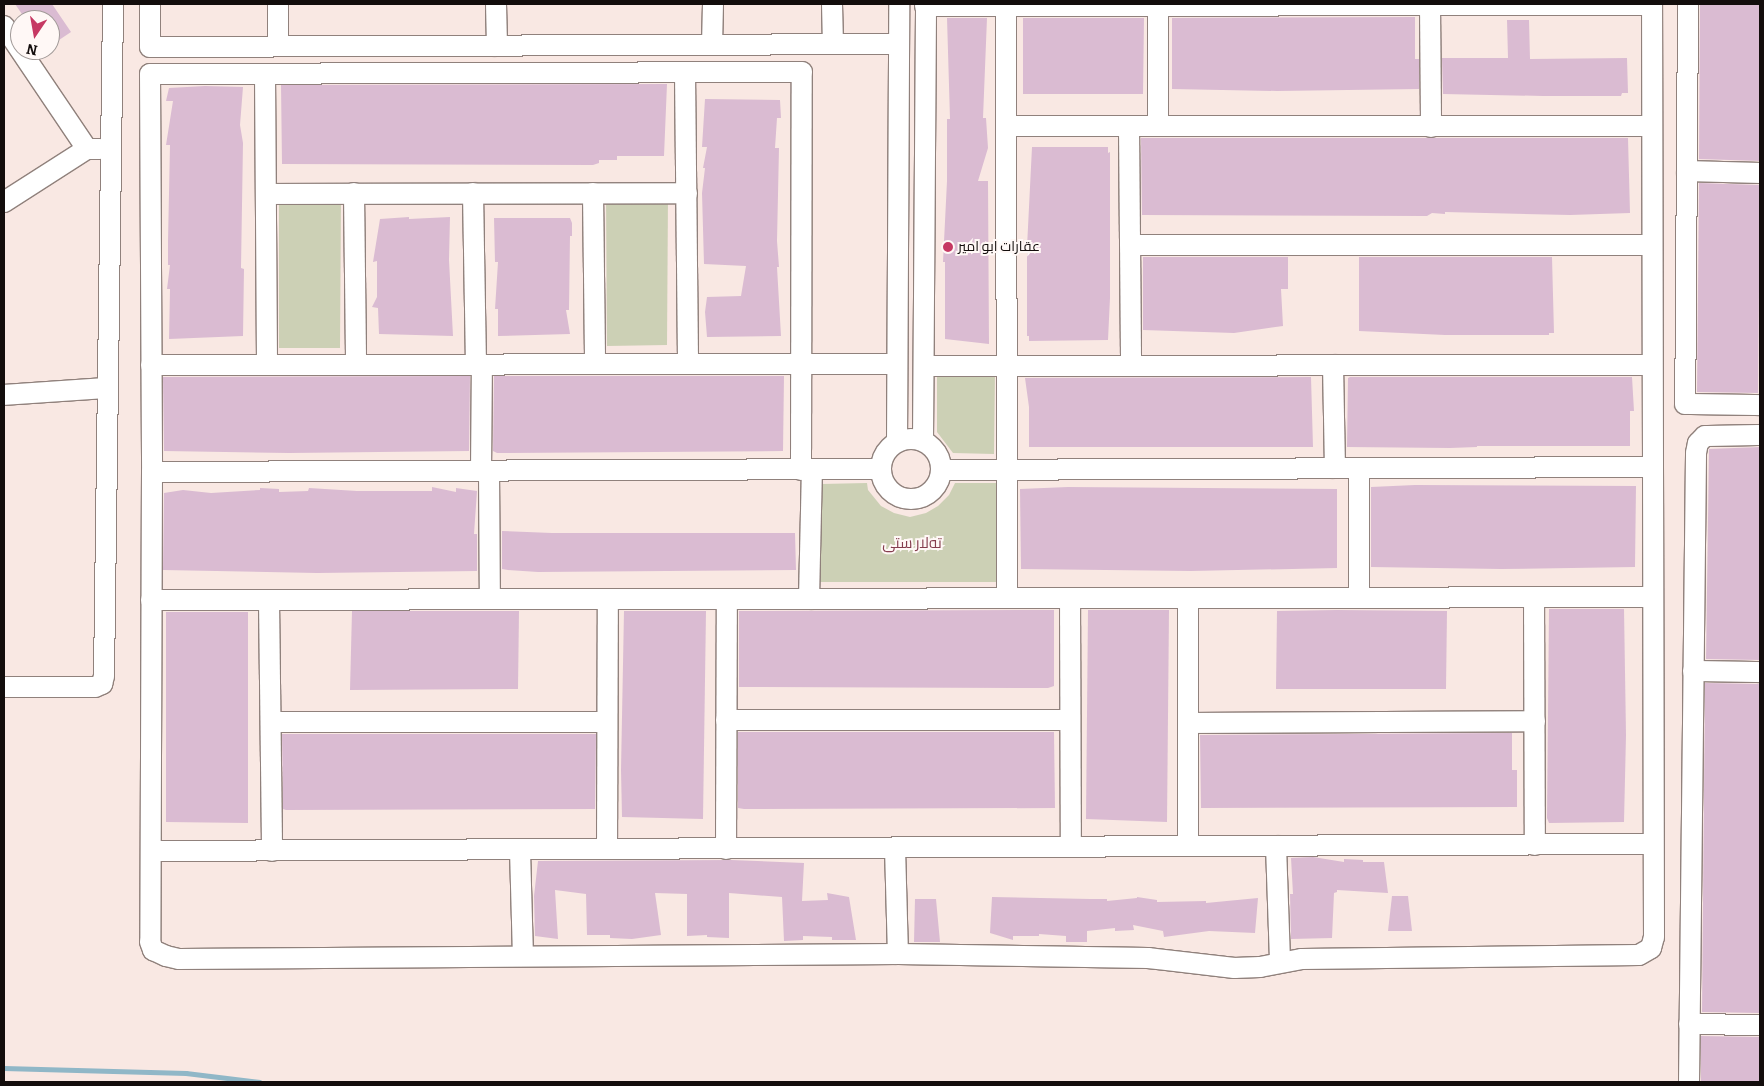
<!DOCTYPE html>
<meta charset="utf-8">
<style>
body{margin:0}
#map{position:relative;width:1764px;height:1086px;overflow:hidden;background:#f9e8e3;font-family:Bitter,Cairo,serif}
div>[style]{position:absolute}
.green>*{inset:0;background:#ccd0b5}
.stream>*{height:4.5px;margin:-2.25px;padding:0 2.25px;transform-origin:2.25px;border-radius:2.25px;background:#90b7c7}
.building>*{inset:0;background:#dabbd2}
.roads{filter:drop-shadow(1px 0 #90817c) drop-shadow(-1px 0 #90817c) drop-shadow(0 1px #90817c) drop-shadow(0 -1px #90817c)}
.minor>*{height:20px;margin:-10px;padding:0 10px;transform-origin:10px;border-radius:10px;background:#fff}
.minor>.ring{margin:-10px;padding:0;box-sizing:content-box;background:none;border:20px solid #fff;border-radius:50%}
.dots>*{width:14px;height:14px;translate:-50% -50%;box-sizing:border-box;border:2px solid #fff8f6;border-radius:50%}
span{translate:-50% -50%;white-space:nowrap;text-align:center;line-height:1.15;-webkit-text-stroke:4px #fff8f6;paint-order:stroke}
.poi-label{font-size:14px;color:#130d0c}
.left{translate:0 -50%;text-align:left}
.neighbourhood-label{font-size:15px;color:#853d4e}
.frame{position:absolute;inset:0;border:5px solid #130d0c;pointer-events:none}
.north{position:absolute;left:10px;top:10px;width:50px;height:50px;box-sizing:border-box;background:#fff8f6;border:1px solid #a19a98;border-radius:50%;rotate:192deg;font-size:14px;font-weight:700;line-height:20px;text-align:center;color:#130d0c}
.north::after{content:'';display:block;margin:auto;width:18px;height:22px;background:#c63863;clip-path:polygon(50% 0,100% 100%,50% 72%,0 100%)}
</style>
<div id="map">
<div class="green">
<i style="clip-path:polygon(668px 196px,667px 345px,607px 346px,606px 197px)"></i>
<i style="clip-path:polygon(279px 199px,341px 199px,340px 348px,279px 348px)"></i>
<i style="clip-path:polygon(995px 372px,994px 454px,953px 453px,937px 432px,937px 373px)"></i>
<i style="clip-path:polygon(867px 483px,868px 490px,881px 506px,894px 513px,910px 517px,926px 513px,938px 506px,949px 495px,955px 483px,997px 483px,998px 582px,819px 582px,821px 484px)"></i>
</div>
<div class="stream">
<i style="left:4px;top:1068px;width:182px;rotate:1.6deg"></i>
<i style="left:186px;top:1073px;width:74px;rotate:7deg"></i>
</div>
<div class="building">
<i style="clip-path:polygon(15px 4px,52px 4px,71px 32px,50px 46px,50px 20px,26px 20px)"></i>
<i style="clip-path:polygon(1700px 4px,1759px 4px,1760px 161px,1699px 159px)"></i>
<i style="clip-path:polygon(1415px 17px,1415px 59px,1419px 59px,1419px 89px,1277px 91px,1172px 89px,1172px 18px)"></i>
<i style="clip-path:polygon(947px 18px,987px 18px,983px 118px,986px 118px,988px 148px,978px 181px,988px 181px,989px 344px,945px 339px,945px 262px,943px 262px,947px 181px,947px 119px,950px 119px)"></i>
<i style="clip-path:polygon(1023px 18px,1144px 18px,1143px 94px,1023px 94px)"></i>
<i style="clip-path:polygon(1507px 20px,1529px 20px,1530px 59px,1627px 58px,1628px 93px,1622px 93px,1621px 96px,1543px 96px,1443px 94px,1442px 58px,1508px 58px)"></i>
<i style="clip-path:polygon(667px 84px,664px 156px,617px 156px,617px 160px,599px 160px,599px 163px,593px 165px,282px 164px,281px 85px)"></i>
<i style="clip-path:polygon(205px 86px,243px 87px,240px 125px,243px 143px,241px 268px,244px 269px,243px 336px,169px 339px,170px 289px,167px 289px,170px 265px,168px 265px,168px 241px,170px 145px,166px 145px,173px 101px,166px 101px,169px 88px)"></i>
<i style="clip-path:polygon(705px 99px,780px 100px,781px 118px,777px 118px,775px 148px,779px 148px,777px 241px,779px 267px,777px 267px,781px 336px,707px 337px,705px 312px,707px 297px,741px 296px,746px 266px,704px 264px,702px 193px,705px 168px,703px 168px,707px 147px,702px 147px)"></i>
<i style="clip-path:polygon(1141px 138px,1628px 138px,1630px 213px,1570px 215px,1445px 212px,1445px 214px,1432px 213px,1427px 216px,1142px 215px)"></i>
<i style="clip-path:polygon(1032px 147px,1108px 147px,1108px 153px,1110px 152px,1110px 298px,1108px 340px,1029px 341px,1029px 336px,1027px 336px,1027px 247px)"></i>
<i style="clip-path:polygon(1699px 183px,1760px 185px,1758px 393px,1697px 392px)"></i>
<i style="clip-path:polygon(409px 217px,409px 219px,450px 217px,449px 260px,453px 336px,379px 334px,378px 308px,372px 307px,377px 297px,377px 261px,373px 262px,380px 219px)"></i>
<i style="clip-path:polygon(494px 218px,570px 218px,572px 223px,572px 236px,570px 236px,569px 310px,566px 310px,570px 334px,498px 336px,498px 309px,495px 309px,498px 262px,495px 262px)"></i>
<i style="clip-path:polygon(1143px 257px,1288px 257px,1288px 289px,1281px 289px,1283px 326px,1234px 333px,1143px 330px)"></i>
<i style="clip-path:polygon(1359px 257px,1552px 257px,1554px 333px,1549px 333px,1549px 335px,1445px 335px,1359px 331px)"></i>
<i style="clip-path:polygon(470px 376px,469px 451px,289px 453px,164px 451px,163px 377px)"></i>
<i style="clip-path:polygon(494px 376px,784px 376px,783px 451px,497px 453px,493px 451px)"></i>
<i style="clip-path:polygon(1311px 377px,1313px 447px,1029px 447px,1029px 407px,1025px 378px)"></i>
<i style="clip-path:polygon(1632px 377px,1634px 411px,1630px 411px,1630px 446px,1477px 446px,1477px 447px,1450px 448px,1347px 447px,1348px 378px,1350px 377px)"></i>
<i style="clip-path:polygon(1760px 447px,1760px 660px,1706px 659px,1709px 449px)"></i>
<i style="clip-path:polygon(1415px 485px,1636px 486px,1635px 567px,1501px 569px,1371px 567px,1371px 487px)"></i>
<i style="clip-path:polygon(432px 487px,456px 492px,456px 488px,477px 491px,474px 534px,477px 534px,477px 571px,317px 573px,163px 570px,164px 493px,183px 490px,211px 493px,260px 490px,260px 488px,279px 489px,279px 492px,308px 491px,309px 488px,357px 491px,432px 491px)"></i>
<i style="clip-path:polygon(1068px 487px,1337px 489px,1337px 568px,1191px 571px,1021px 569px,1020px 489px)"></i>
<i style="clip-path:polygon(502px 531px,552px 533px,795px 533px,796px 570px,538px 572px,508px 570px,502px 569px)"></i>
<i style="clip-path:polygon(1549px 609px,1624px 609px,1626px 735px,1624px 822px,1549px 823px,1547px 818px)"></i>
<i style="clip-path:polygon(1054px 610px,1054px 686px,1048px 688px,739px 687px,739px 611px)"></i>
<i style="clip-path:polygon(1088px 610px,1169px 610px,1167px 822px,1086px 819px)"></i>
<i style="clip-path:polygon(1337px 610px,1447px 611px,1446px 689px,1276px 689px,1277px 611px)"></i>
<i style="clip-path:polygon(352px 611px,519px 611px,518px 689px,350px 690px)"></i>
<i style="clip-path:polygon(624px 611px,706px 611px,703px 819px,622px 817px,621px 770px)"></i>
<i style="clip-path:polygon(166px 612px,248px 612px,248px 823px,166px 822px)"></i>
<i style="clip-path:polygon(1705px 683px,1760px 684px,1760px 1013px,1702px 1012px)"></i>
<i style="clip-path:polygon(738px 732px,1054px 732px,1055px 808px,744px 809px,738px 808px)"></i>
<i style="clip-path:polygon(1512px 733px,1512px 770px,1517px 770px,1517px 807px,1201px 808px,1200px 735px)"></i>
<i style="clip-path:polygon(282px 734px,596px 734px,595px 809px,286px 810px,283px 809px)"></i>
<i style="clip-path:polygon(1313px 857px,1344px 862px,1344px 859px,1363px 860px,1363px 862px,1384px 862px,1388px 893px,1337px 890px,1337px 892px,1334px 893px,1332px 938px,1291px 939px,1290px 894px,1293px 894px,1291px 858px)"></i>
<i style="clip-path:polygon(731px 860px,804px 863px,802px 901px,828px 900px,827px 893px,849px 897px,856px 940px,832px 940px,832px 937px,803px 936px,803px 940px,784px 941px,782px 897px,729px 893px,729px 938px,707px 937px,707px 935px,687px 936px,687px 894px,655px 893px,661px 935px,632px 939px,610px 938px,610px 935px,587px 935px,586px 894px,555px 890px,558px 939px,535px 936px,534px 896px,538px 861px)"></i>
<i style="clip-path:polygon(1392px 896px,1408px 896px,1412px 931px,1388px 931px)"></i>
<i style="clip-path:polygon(992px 897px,1090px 899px,1107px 899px,1107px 901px,1137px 898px,1137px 897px,1157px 900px,1157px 902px,1206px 901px,1206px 903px,1258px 898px,1255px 933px,1209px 931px,1164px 937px,1163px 931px,1133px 925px,1134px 930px,1115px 931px,1115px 928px,1087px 931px,1087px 942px,1066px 942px,1066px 936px,1039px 934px,1039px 936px,1013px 936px,1013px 940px,990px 933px)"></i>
<i style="clip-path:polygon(915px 899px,936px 899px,940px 942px,914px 942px)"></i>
<i style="clip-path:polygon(1701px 1036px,1760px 1037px,1760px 1082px,1701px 1082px)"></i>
</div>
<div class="roads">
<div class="minor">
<i style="left:150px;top:4px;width:43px;rotate:90deg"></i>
<i style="left:150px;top:47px;width:749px;rotate:-0.23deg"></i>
<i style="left:496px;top:4px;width:42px;rotate:88.6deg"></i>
<i style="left:832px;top:4px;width:40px;rotate:88.6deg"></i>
<i style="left:1006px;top:4px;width:594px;rotate:89.9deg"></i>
<i style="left:1688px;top:4px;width:400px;rotate:90.4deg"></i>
<i style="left:1685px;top:404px;width:75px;rotate:0.8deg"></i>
<i style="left:925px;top:6px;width:727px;rotate:-0.08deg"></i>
<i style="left:1430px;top:6px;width:121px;rotate:89.5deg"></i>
<i style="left:4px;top:26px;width:148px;rotate:56deg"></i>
<i style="left:712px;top:45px;width:41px;rotate:-88.6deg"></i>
<i style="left:278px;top:46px;width:42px;rotate:-90deg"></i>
<i style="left:685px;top:73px;width:291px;rotate:89.4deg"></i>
<i style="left:265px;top:74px;width:290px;rotate:89.6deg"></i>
<i style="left:1007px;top:126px;width:644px"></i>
<i style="left:1158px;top:126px;width:120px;rotate:-90deg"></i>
<i style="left:1129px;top:127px;width:238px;rotate:89.5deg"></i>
<i style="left:1687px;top:171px;width:73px;rotate:1.6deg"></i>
<i style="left:354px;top:193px;width:171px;rotate:89.3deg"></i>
<i style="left:473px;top:193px;width:172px;rotate:89deg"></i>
<i style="left:593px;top:193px;width:171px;rotate:89.3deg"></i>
<i style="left:266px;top:194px;width:421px;rotate:-0.1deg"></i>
<i style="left:4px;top:202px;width:98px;rotate:-32.6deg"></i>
<i style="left:87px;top:149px;width:13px"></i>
<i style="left:1130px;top:245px;width:521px"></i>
<i style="left:151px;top:365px;width:746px;rotate:-0.08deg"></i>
<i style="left:1333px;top:365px;width:103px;rotate:88.9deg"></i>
<i style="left:924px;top:366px;width:727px;rotate:-0.08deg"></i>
<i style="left:4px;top:395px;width:103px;rotate:-3.9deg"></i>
<i class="ring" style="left:881px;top:439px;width:40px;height:40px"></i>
<i style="left:923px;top:441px;width:437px;rotate:-89.6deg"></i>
<i style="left:897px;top:442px;width:438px;rotate:-89.7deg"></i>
<i style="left:801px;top:470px;width:398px;rotate:-89.9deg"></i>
<i style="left:802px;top:72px;width:652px;rotate:179.82deg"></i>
<i style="left:150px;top:74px;width:398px;rotate:89.7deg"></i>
<i style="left:152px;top:472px;width:470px;rotate:90.2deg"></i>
<i style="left:150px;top:942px;width:9px;rotate:69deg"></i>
<i style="left:153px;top:950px;width:14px;rotate:25deg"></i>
<i style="left:166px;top:956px;width:13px;rotate:13deg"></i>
<i style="left:179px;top:959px;width:719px;rotate:-0.4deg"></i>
<i style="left:898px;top:954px;width:250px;rotate:0.9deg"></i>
<i style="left:1148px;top:958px;width:87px;rotate:6.6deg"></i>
<i style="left:1234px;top:968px;width:26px;rotate:-2deg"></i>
<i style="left:1260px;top:967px;width:43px;rotate:-10.8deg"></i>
<i style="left:1302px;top:959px;width:337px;rotate:-0.7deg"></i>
<i style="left:1639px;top:955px;width:14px;rotate:-30deg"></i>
<i style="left:1651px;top:948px;width:11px;rotate:-75deg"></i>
<i style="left:1654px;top:937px;width:933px;rotate:-90.12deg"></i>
<i style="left:941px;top:470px;width:710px;rotate:-0.24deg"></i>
<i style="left:481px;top:471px;width:107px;rotate:-89.5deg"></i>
<i style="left:489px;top:471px;width:128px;rotate:89.6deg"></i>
<i style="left:152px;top:472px;width:728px;rotate:-0.24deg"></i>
<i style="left:1534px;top:597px;width:248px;rotate:89.8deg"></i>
<i style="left:1070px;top:598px;width:249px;rotate:89.8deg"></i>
<i style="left:1188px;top:598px;width:248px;rotate:90deg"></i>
<i style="left:1359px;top:598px;width:130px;rotate:-90deg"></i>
<i style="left:809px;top:599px;width:129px;rotate:-88.7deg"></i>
<i style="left:151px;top:600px;width:1501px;rotate:-0.11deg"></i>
<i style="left:269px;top:600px;width:251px;rotate:89.3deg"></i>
<i style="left:1693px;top:671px;width:67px;rotate:0.9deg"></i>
<i style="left:4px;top:687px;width:91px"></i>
<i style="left:95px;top:687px;width:8px;rotate:-23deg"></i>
<i style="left:102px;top:684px;width:8px;rotate:-76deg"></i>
<i style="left:104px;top:676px;width:672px;rotate:-89.23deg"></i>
<i style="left:726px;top:720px;width:344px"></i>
<i style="left:271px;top:722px;width:336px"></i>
<i style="left:1188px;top:723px;width:347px;rotate:-0.3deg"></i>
<i style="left:1276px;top:846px;width:116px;rotate:88deg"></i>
<i style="left:895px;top:848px;width:106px;rotate:88.4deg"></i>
<i style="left:607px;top:849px;width:250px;rotate:-89.8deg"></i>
<i style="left:726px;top:849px;width:250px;rotate:-89.8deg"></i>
<i style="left:520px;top:850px;width:106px;rotate:88.4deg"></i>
<i style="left:151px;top:851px;width:1502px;rotate:-0.27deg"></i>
<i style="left:1689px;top:1024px;width:71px;rotate:0.8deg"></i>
<i style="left:1689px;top:1082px;width:629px;rotate:-89.36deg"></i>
<i style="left:1696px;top:453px;width:10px;rotate:-79deg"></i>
<i style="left:1698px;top:443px;width:10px;rotate:-45deg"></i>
<i style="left:1705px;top:436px;width:55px;rotate:-1deg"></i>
</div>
</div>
<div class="dots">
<i style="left:948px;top:247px;background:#c63863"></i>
</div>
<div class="poi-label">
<span class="left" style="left:958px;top:247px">عقارات ابو امير</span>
</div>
<div class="neighbourhood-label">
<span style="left:912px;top:544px">ته‌لار ستی</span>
</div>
<div class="frame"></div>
<div class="north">N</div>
</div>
